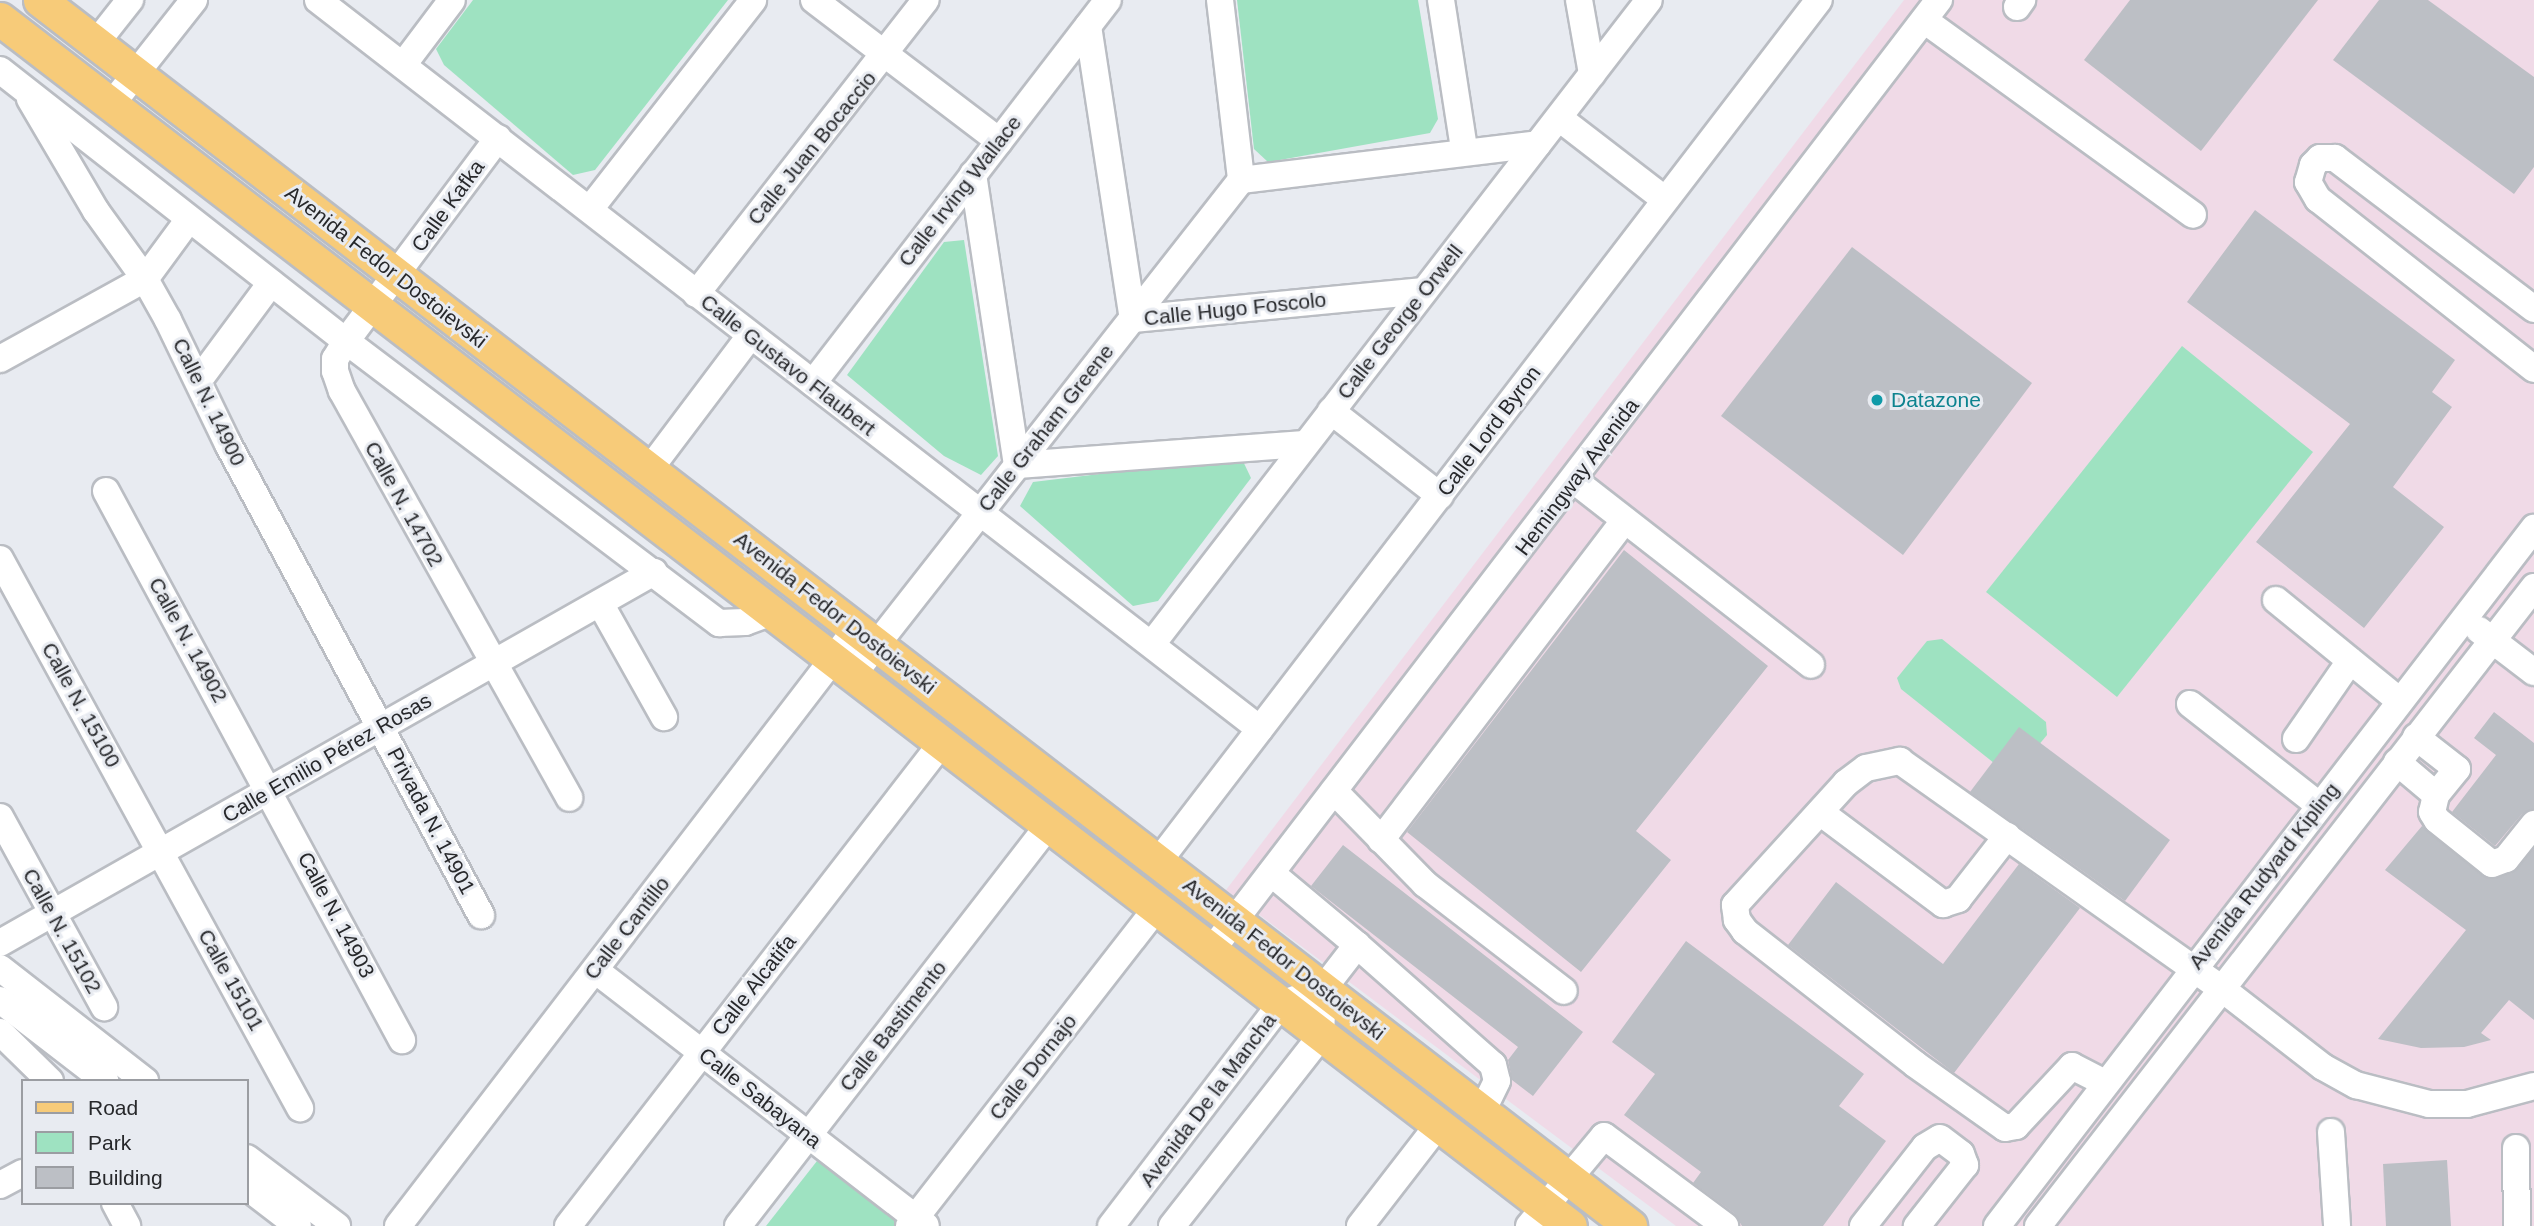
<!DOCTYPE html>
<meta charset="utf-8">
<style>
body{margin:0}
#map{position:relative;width:2534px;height:1226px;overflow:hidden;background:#e8ebf1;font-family:Arial,sans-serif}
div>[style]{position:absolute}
.industrial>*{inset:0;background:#f0dae7}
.green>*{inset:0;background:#9ee2c1}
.building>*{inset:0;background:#bcbfc5}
.roads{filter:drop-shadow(2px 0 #babdc3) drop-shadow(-2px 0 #babdc3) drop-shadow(0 2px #babdc3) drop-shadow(0 -2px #babdc3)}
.minor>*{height:26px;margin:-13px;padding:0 13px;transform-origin:13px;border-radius:13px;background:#fff}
.major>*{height:33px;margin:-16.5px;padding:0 16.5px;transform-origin:16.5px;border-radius:16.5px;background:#f7cb79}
.dots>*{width:19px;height:19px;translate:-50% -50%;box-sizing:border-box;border:4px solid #e8ebf1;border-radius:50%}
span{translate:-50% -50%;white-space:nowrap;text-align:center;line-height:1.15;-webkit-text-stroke:6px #e8ebf1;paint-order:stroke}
.street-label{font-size:21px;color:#27282b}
.culture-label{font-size:21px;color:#0d838f}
.left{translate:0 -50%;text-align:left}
.legend{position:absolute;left:21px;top:1079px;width:228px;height:126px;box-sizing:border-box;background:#e8ebf1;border:2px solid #9b9da2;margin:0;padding:9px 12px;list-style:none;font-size:21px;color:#27282b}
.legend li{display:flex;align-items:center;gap:14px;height:35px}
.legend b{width:35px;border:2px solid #9b9da2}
</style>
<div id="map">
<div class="industrial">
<i style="clip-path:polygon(1904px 0,2534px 0,2534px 1226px,1676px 1226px,1226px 890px)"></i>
</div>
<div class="green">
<i style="clip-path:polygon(473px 0,728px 0,595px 170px,573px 175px,444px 65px,436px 49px)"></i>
<i style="clip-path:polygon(1237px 0,1418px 0,1438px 119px,1430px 133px,1268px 162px,1254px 149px)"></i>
<i style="clip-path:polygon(964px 240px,998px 456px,981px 475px,944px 456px,847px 375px,944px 242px)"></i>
<i style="clip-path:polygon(2182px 346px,2313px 452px,2117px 697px,1986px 592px)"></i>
<i style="clip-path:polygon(1241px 457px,1251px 478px,1158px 601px,1133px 606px,1020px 506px,1033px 482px)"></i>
<i style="clip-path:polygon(1942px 639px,2046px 722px,2047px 735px,2018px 770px,2004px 771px,1901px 689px,1897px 678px,1927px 641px)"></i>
<i style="clip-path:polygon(826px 1159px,899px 1217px,902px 1226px,766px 1226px,817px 1161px)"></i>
</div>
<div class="building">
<i style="clip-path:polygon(2130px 0,2318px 0,2201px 151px,2084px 60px)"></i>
<i style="clip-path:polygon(2379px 0,2428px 0,2534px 77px,2534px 167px,2514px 194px,2333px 60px)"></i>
<i style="clip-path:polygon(2255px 210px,2455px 360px,2432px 392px,2452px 407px,2393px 487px,2444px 527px,2364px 628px,2256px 542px,2350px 424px,2187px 302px)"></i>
<i style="clip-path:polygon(1852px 247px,2032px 383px,1903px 555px,1721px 416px)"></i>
<i style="clip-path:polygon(1624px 550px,1768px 666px,1636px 831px,1671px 860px,1581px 972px,1407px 832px)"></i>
<i style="clip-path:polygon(2494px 712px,2534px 743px,2534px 809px,2522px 814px,2495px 846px,2452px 812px,2496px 755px,2474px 738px)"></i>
<i style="clip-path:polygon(2019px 727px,2170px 840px,2125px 901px,1970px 792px)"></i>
<i style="clip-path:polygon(2422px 826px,2489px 879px,2512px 873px,2534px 849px,2534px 1020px,2509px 1000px,2481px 1033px,2491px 1040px,2464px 1047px,2421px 1048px,2378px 1039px,2466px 930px,2385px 870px)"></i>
<i style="clip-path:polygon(1343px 845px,1583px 1032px,1533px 1096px,1512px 1080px,1508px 1060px,1518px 1047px,1311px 886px)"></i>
<i style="clip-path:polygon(2019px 864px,2080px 908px,1954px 1073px,1788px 945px,1836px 882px,1943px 964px)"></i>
<i style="clip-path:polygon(1686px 941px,1864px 1074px,1839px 1106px,1886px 1141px,1823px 1226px,1742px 1226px,1734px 1213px,1693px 1183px,1701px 1172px,1624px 1115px,1655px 1074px,1612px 1042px)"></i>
<i style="clip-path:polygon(2447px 1160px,2451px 1226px,2386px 1226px,2383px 1164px)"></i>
</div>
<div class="roads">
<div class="minor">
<i style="left:318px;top:0;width:1191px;rotate:37.74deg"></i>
<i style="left:814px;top:0;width:233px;rotate:37.3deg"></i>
<i style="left:1220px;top:0;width:181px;rotate:83.3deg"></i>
<i style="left:1441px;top:0;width:151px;rotate:81.2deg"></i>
<i style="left:1579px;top:0;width:75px;rotate:80deg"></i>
<i style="left:2017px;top:7px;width:9px;rotate:-54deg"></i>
<i style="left:1924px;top:20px;width:332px;rotate:35.9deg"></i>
<i style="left:1088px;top:26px;width:296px;rotate:81.3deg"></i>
<i style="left:1133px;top:319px;width:292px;rotate:-5.5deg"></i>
<i style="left:96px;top:43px;width:55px;rotate:-51.7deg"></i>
<i style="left:403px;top:65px;width:81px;rotate:-53deg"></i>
<i style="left:0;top:70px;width:439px;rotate:38.1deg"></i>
<i style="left:346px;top:341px;width:468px;rotate:37.1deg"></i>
<i style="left:719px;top:623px;width:26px;rotate:-2deg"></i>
<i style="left:745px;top:622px;width:27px;rotate:-20deg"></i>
<i style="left:30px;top:99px;width:130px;rotate:59.5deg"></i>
<i style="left:96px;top:211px;width:84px;rotate:54.2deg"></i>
<i style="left:145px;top:279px;width:47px;rotate:60.7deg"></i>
<i style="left:168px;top:320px;width:138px;rotate:64.2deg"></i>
<i style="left:228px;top:444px;width:535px;rotate:61.76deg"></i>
<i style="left:111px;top:105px;width:134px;rotate:-51.7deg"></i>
<i style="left:1559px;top:118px;width:133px;rotate:37.6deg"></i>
<i style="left:498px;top:138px;width:254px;rotate:126.8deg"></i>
<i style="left:346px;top:341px;width:21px;rotate:121deg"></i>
<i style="left:335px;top:359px;width:12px;rotate:90deg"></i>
<i style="left:335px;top:371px;width:21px;rotate:71deg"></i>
<i style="left:342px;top:391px;width:466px;rotate:60.8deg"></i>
<i style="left:973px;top:174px;width:294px;rotate:81.4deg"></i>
<i style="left:1017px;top:465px;width:289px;rotate:-4.2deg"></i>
<i style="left:590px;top:209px;width:265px;rotate:-52deg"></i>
<i style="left:696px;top:294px;width:373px;rotate:-52deg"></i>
<i style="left:2534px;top:309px;width:250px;rotate:-142.8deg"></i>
<i style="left:2335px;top:158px;width:15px;rotate:180deg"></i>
<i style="left:2320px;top:158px;width:10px;rotate:135deg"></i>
<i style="left:2313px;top:165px;width:18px;rotate:106deg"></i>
<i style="left:2308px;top:182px;width:20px;rotate:60deg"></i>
<i style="left:2318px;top:199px;width:275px;rotate:38.2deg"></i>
<i style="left:0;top:359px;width:166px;rotate:-28.9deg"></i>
<i style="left:145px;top:279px;width:74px;rotate:-53.7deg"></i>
<i style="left:199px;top:380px;width:121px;rotate:-53.4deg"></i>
<i style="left:813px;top:383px;width:483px;rotate:-52.4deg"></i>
<i style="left:1331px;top:411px;width:138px;rotate:37.9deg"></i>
<i style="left:649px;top:470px;width:168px;rotate:-53deg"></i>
<i style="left:1575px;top:481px;width:299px;rotate:37.9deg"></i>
<i style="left:106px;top:491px;width:624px;rotate:61.67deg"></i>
<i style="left:0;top:559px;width:626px;rotate:61.35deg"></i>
<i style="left:2276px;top:600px;width:160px;rotate:39.2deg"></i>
<i style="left:600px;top:603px;width:131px;rotate:60.7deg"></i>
<i style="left:2479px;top:630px;width:69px;rotate:37.4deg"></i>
<i style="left:1152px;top:644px;width:813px;rotate:-52.34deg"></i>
<i style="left:852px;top:676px;width:630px;rotate:-51.89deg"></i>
<i style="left:1241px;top:180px;width:299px;rotate:-6.9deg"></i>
<i style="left:2190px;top:704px;width:164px;rotate:38.1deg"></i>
<i style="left:2416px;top:737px;width:52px;rotate:38deg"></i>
<i style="left:2457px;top:769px;width:33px;rotate:129deg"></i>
<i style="left:2296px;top:739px;width:95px;rotate:-55.3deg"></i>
<i style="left:2397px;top:762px;width:51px;rotate:40.2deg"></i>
<i style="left:2436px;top:795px;width:17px;rotate:103deg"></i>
<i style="left:2432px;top:812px;width:9px;rotate:58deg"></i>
<i style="left:2437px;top:820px;width:70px;rotate:38.7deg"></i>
<i style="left:2492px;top:864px;width:15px;rotate:-20deg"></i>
<i style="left:2506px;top:859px;width:45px;rotate:-51.3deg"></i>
<i style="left:1334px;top:791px;width:130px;rotate:45.6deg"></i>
<i style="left:1425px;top:884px;width:175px;rotate:37.6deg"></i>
<i style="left:1820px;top:812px;width:154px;rotate:36.8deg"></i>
<i style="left:1943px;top:904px;width:16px;rotate:-18deg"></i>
<i style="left:1958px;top:899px;width:80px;rotate:-52.1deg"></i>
<i style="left:0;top:817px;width:217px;rotate:61.3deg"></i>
<i style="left:1381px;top:840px;width:402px;rotate:-52.7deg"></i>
<i style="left:1158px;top:862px;width:1086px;rotate:-52.52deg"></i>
<i style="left:1271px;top:873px;width:112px;rotate:39.9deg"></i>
<i style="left:0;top:943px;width:752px;rotate:-29.57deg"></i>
<i style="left:1211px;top:951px;width:1198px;rotate:-52.57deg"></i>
<i style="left:0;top:968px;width:184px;rotate:37.9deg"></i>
<i style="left:595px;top:970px;width:418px;rotate:37.7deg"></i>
<i style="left:1323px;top:989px;width:56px;rotate:-52.3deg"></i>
<i style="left:1357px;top:945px;width:181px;rotate:41.4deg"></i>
<i style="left:1493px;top:1065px;width:16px;rotate:76deg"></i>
<i style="left:1497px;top:1081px;width:34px;rotate:116deg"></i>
<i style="left:0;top:1000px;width:133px;rotate:37.6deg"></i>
<i style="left:0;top:1032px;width:70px;rotate:44.4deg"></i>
<i style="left:2105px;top:1083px;width:37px;rotate:-153deg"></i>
<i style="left:2072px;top:1066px;width:82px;rotate:133deg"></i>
<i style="left:2016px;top:1126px;width:11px;rotate:170deg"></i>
<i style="left:2005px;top:1128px;width:110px;rotate:-144.6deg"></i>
<i style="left:1915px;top:1064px;width:216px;rotate:-142deg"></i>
<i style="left:1745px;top:931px;width:14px;rotate:-126deg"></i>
<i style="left:1737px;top:920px;width:15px;rotate:-98deg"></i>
<i style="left:1735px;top:905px;width:165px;rotate:-47.7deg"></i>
<i style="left:1846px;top:783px;width:25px;rotate:-37deg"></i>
<i style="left:1866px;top:768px;width:35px;rotate:-12deg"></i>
<i style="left:1900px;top:761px;width:393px;rotate:35.3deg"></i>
<i style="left:2221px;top:988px;width:129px;rotate:37.8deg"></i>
<i style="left:2323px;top:1067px;width:38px;rotate:29deg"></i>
<i style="left:2356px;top:1085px;width:75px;rotate:14.6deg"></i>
<i style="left:2429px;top:1104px;width:38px"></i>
<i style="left:2467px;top:1104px;width:69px;rotate:-15deg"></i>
<i style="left:2331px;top:1132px;width:94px;rotate:86.3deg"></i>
<i style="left:2516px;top:1148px;width:78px;rotate:89.3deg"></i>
<i style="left:247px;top:1158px;width:113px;rotate:37.1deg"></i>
<i style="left:0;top:1185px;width:26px;rotate:-28deg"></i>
<i style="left:247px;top:1187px;width:64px;rotate:37.4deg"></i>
<i style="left:115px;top:1203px;width:26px;rotate:62deg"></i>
<i style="left:398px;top:1226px;width:752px;rotate:-52.51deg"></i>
<i style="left:568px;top:1226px;width:609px;rotate:-52.27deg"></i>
<i style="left:738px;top:1226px;width:506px;rotate:-52.22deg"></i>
<i style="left:909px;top:1226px;width:402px;rotate:-52.1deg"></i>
<i style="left:1111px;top:1226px;width:280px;rotate:-52.6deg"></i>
<i style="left:1281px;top:1004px;width:45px;rotate:-19.7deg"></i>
<i style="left:1172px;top:1226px;width:241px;rotate:-51.9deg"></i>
<i style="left:1321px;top:1036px;width:47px;rotate:-87.6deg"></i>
<i style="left:1360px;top:1226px;width:128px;rotate:-52.3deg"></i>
<i style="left:1529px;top:1226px;width:117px;rotate:-50.2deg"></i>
<i style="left:1604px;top:1136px;width:151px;rotate:36.6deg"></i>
<i style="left:1863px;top:1226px;width:100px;rotate:-51.9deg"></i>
<i style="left:1925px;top:1147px;width:17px;rotate:-31deg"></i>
<i style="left:1940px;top:1138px;width:26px;rotate:37deg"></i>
<i style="left:1961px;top:1154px;width:12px;rotate:70deg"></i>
<i style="left:1965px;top:1165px;width:78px;rotate:128.2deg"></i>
<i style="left:1997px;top:1226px;width:881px;rotate:-52.43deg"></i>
<i style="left:2038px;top:1226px;width:809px;rotate:-52.18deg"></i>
</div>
<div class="major">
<i style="left:40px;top:0;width:2008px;rotate:37.63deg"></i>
<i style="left:0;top:19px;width:1980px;rotate:37.55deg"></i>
</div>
</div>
<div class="dots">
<i style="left:1877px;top:400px;background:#0f9aa8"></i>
</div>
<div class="street-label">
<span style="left:812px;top:148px;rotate:-51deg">Calle Juan Bocaccio</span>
<span style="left:960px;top:191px;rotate:-52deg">Calle Irving Wallace</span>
<span style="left:448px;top:206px;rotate:-54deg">Calle Kafka</span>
<span style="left:386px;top:267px;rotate:38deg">Avenida Fedor Dostoievski</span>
<span style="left:1235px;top:309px;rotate:-6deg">Calle Hugo Foscolo</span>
<span style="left:1400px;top:322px;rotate:-52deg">Calle George Orwell</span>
<span style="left:788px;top:365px;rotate:38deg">Calle Gustavo Flaubert</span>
<span style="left:209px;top:402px;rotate:64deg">Calle N. 14900</span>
<span style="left:1046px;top:428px;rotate:-52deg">Calle Graham Greene</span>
<span style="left:1489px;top:431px;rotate:-53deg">Calle Lord Byron</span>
<span style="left:1577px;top:477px;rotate:-53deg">Hemingway Avenida</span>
<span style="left:404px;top:504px;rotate:61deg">Calle N. 14702</span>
<span style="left:835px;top:613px;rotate:38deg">Avenida Fedor Dostoievski</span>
<span style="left:188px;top:640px;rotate:61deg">Calle N. 14902</span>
<span style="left:81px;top:705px;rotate:61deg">Calle N. 15100</span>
<span style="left:327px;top:758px;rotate:-30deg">Calle Emilio Pérez Rosas</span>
<span style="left:431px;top:821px;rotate:62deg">Privada N. 14901</span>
<span style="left:2264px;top:876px;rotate:-52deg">Avenida Rudyard Kipling</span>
<span style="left:336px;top:915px;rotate:62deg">Calle N. 14903</span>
<span style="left:627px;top:928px;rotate:-52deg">Calle Cantillo</span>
<span style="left:62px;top:931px;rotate:61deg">Calle N. 15102</span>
<span style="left:1284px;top:959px;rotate:38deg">Avenida Fedor Dostoievski</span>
<span style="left:231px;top:980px;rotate:61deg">Calle 15101</span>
<span style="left:754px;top:985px;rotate:-52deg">Calle Alcatifa</span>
<span style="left:893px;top:1026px;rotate:-52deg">Calle Bastimento</span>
<span style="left:1033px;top:1067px;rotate:-52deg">Calle Dornajo</span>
<span style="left:760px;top:1098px;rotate:38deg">Calle Sabayana</span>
<span style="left:1208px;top:1100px;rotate:-53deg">Avenida De la Mancha</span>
</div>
<div class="culture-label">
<span class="left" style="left:1891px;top:400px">Datazone</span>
</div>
<ul class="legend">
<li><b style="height:9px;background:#f7cb79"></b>Road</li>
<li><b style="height:19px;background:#9ee2c1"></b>Park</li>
<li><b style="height:19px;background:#bcbfc5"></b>Building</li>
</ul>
</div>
